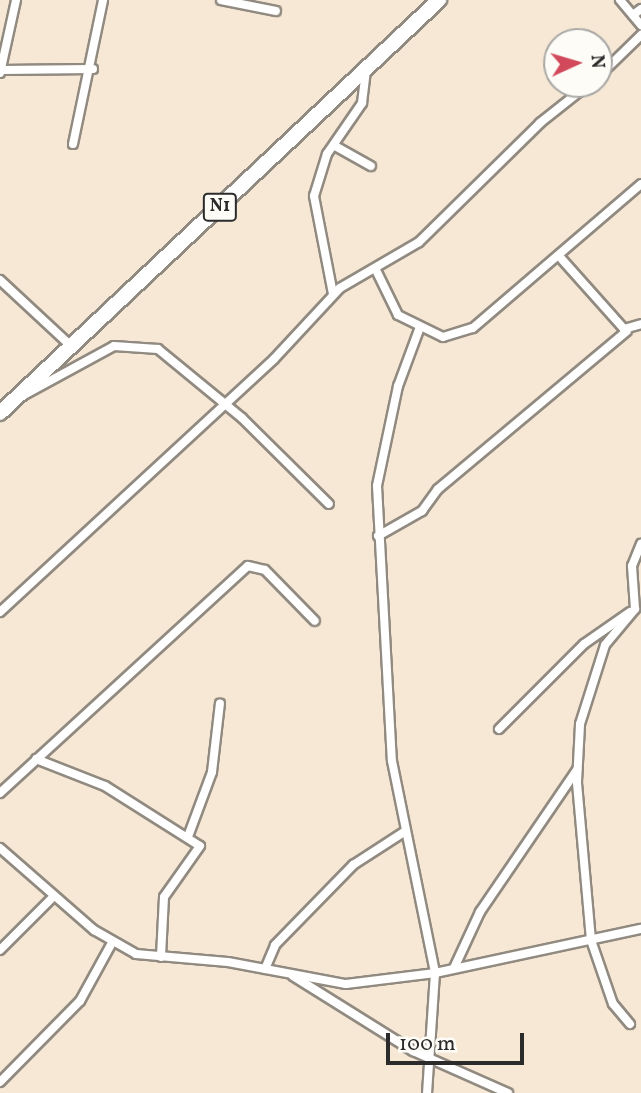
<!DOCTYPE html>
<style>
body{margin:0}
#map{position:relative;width:641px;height:1093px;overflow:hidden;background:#f7e8d5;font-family:Vollkorn,serif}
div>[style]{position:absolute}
.roads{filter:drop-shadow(2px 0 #918a80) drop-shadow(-2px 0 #918a80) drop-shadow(0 2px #918a80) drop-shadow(0 -2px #918a80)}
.street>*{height:8px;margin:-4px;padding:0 4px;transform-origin:4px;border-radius:4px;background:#fff}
.highway>*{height:14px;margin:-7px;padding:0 7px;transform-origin:7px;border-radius:7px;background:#fff}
span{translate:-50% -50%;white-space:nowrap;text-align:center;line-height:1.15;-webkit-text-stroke:5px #fdfcf7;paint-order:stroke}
.shield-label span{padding:2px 5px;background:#fdfcf7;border:2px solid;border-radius:5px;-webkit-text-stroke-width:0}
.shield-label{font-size:18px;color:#2b2b2b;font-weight:700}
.north{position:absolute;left:543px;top:28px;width:70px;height:70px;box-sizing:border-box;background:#fdfcf7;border:2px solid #a9a8a5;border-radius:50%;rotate:86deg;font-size:19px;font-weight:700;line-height:28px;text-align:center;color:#2b2b2b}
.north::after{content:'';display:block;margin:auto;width:24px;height:32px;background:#d1495b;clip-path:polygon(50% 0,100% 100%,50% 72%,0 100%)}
.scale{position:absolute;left:386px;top:1033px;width:138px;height:32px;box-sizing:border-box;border:4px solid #2b2b2b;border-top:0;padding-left:9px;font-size:21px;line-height:24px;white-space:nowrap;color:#2b2b2b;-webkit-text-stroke:5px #fdfcf7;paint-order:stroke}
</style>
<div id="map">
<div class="roads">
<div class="street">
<i style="left:221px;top:0;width:56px;rotate:11.3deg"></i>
<i style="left:620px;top:0;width:33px;rotate:50deg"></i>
<i style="left:633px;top:15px;width:10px;rotate:-37deg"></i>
<i style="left:1px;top:70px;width:92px;rotate:-0.6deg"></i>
<i style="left:0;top:73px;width:75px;rotate:-77.6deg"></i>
<i style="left:599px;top:76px;width:59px;rotate:-44.3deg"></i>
<i style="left:73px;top:144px;width:147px;rotate:-78.2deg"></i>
<i style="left:335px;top:146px;width:41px;rotate:29.1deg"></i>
<i style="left:559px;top:256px;width:98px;rotate:48.3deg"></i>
<i style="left:624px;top:329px;width:18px;rotate:-16deg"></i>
<i style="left:376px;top:270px;width:50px;rotate:63.9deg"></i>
<i style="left:398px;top:315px;width:50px;rotate:26.1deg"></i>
<i style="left:443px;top:337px;width:31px;rotate:-17deg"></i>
<i style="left:473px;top:328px;width:221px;rotate:-40.6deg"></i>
<i style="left:0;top:280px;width:97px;rotate:42.9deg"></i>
<i style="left:333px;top:294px;width:100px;rotate:-101deg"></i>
<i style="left:314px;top:196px;width:44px;rotate:-72.8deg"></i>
<i style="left:327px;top:154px;width:62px;rotate:-55.5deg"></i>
<i style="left:362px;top:103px;width:33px;rotate:-83deg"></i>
<i style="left:420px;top:327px;width:63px;rotate:110.4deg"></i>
<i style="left:398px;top:386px;width:102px;rotate:101.9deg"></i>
<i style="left:377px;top:486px;width:275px;rotate:86.9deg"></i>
<i style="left:392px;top:761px;width:216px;rotate:78.5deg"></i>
<i style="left:435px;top:973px;width:120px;rotate:93.8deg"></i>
<i style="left:24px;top:395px;width:102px;rotate:-28.6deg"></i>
<i style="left:114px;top:346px;width:44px;rotate:3.9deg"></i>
<i style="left:158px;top:349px;width:109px;rotate:39.4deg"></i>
<i style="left:242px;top:418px;width:122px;rotate:44.7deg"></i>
<i style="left:378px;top:536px;width:51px;rotate:-29.6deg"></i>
<i style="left:422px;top:511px;width:27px;rotate:-54deg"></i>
<i style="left:438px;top:489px;width:246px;rotate:-39.9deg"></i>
<i style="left:0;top:612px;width:373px;rotate:-42.7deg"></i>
<i style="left:274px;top:359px;width:97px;rotate:-47.1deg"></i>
<i style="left:340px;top:288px;width:91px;rotate:-30.2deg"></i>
<i style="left:419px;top:242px;width:170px;rotate:-44.5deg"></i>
<i style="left:540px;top:123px;width:63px;rotate:-38.5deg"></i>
<i style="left:499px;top:729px;width:120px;rotate:-45deg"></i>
<i style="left:584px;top:644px;width:56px;rotate:-34.8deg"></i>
<i style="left:36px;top:759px;width:74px;rotate:21.4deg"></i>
<i style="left:105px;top:786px;width:112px;rotate:32.3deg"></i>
<i style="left:200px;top:846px;width:62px;rotate:125.2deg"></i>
<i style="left:164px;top:897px;width:60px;rotate:92.9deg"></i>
<i style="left:0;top:793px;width:336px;rotate:-42.5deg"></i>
<i style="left:248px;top:566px;width:17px;rotate:13deg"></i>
<i style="left:265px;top:570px;width:71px;rotate:45.6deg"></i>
<i style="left:189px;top:834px;width:66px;rotate:-69.6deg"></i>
<i style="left:212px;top:772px;width:69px;rotate:-83.4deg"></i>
<i style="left:0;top:848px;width:125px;rotate:41.1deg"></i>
<i style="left:94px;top:930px;width:48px;rotate:29.7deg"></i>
<i style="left:136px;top:954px;width:92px;rotate:5deg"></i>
<i style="left:228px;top:962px;width:120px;rotate:10.6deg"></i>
<i style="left:346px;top:984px;width:90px;rotate:-7deg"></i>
<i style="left:435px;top:973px;width:211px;rotate:-12.1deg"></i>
<i style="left:0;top:950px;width:75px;rotate:-45deg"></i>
<i style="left:454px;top:968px;width:62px;rotate:-65.1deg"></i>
<i style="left:480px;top:912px;width:172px;rotate:-55.7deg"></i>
<i style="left:265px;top:969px;width:26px;rotate:-67deg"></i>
<i style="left:275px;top:945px;width:112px;rotate:-45.7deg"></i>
<i style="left:353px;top:865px;width:61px;rotate:-32.9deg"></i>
<i style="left:293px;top:976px;width:142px;rotate:32deg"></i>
<i style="left:413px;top:1051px;width:104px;rotate:23.9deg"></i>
<i style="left:630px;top:1024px;width:26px;rotate:-130deg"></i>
<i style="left:613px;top:1004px;width:68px;rotate:-109deg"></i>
<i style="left:591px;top:940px;width:159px;rotate:-95.1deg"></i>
<i style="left:577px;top:782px;width:58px;rotate:-87deg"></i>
<i style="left:580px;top:724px;width:83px;rotate:-72.4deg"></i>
<i style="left:605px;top:645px;width:47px;rotate:-50.2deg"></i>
<i style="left:635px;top:609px;width:43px;rotate:-94deg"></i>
<i style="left:632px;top:566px;width:24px;rotate:-68deg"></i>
<i style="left:0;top:1082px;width:114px;rotate:-45.4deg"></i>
<i style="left:80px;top:1001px;width:68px;rotate:-61.2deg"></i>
</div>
<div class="highway">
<i style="left:0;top:413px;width:603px;rotate:-43.25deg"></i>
</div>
</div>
<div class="shield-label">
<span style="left:220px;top:207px">N1</span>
</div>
<div class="north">N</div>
<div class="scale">100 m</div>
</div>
